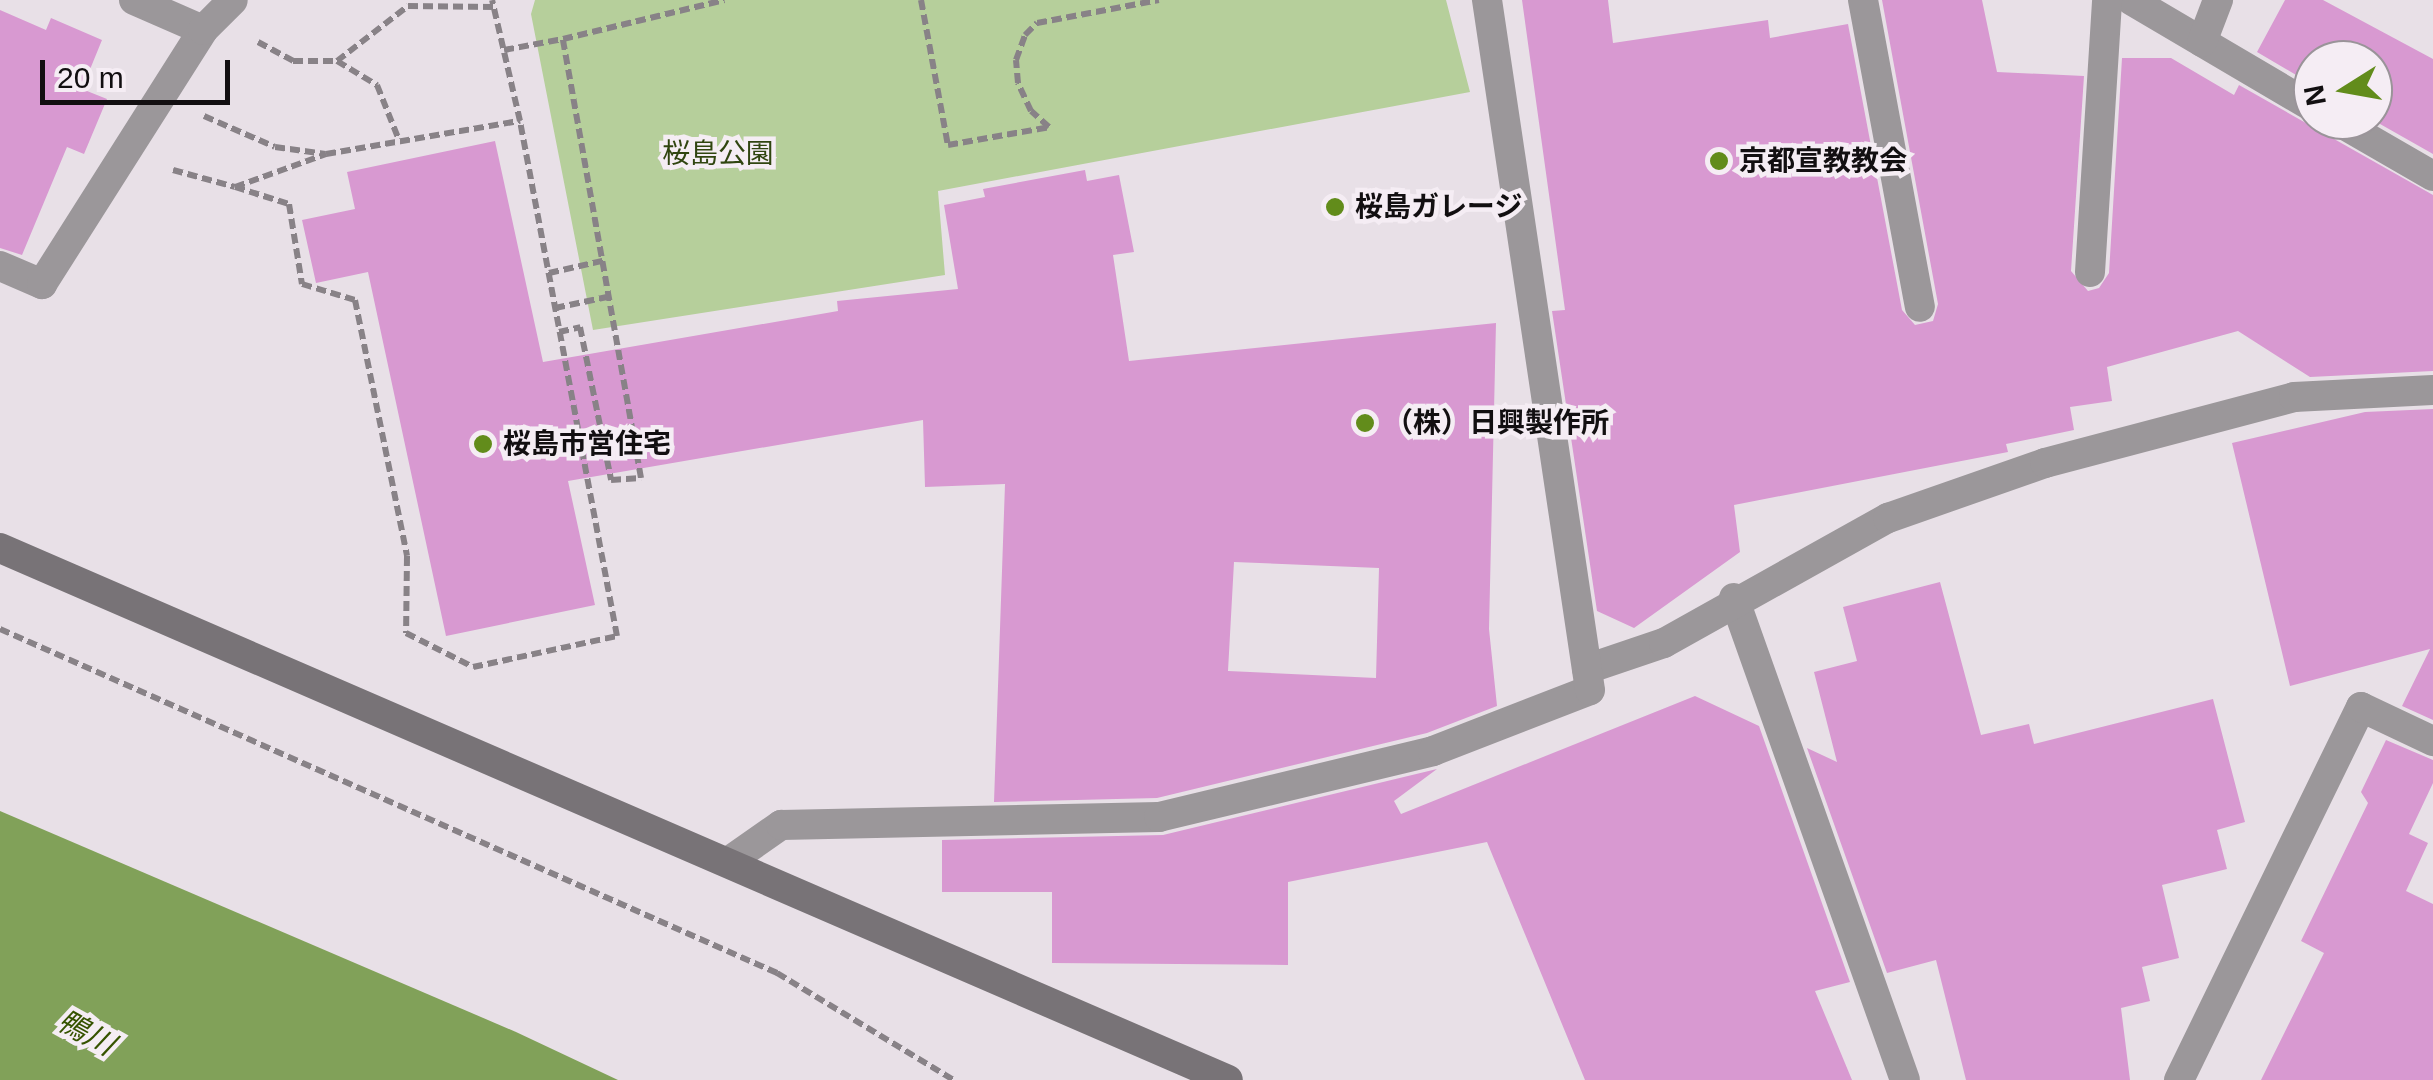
<!DOCTYPE html>
<meta charset="utf-8">
<style>
body{margin:0}
#map{position:relative;width:2433px;height:1080px;overflow:hidden;background:#e8e0e7;font-family:Arial,"Noto Sans JP",sans-serif}
div>[style]{position:absolute}
.green>*{inset:0;background:#b6cf9b}
.water>*{inset:0;background:#81a159}
.building>*{inset:0;background:#d899d1}
.path>*{height:6px;margin-top:-3px;transform-origin:0;background:repeating-linear-gradient(90deg,#888287 0 10px,transparent 0 15px)}
.street>*{height:30px;margin:-15px;padding:0 15px;transform-origin:15px;border-radius:15px;background:#9b979a}
.secondary>*{height:30px;margin:-15px;padding:0 15px;transform-origin:15px;border-radius:15px;background:#787377}
.dots>*{width:28px;height:28px;translate:-50% -50%;box-sizing:border-box;border:5px solid #f5edf4;border-radius:50%}
span{translate:-50% -50%;white-space:nowrap;text-align:center;line-height:1.15;-webkit-text-stroke:9px #f5edf4;paint-order:stroke}
.park-label{font-size:28px;color:#304510}
.poi-label{font-size:28px;color:#120f11;font-weight:700}
.left{translate:0 -50%;text-align:left}
.water-label{font-size:30px;color:#365300;font-style:italic}
.north{position:absolute;left:2293px;top:40px;width:100px;height:100px;box-sizing:border-box;background:#f5edf4;border:2px solid #9a9499;border-radius:50%;rotate:259deg;font-size:28px;font-weight:700;line-height:40px;text-align:center;color:#120f11}
.north::after{content:'';display:block;margin:auto;width:35px;height:45px;background:#628c1b;clip-path:polygon(50% 0,100% 100%,50% 72%,0 100%)}
.scale{position:absolute;left:40px;top:60px;width:190px;height:45px;box-sizing:border-box;border:5px solid #120f11;border-top:0;padding-left:12px;font-size:30px;line-height:35px;white-space:nowrap;color:#120f11;-webkit-text-stroke:8px #f5edf4;paint-order:stroke}
</style>
<div id="map">
<div class="green">
<i style="clip-path:polygon(535px 0,1446px 0,1470px 92px,938px 191px,945px 275px,593px 330px,531px 14px)"></i>
</div>
<div class="water">
<i style="clip-path:polygon(0 811px,516px 1032px,618px 1080px,0 1080px)"></i>
</div>
<div class="building">
<i style="clip-path:polygon(1522px 0,1608px 0,1613px 43px,1768px 20px,1770px 38px,1848px 24px,1902px 310px,1915px 325px,1933px 321px,1938px 304px,1882px 0,1982px 0,1997px 72px,2084px 76px,2071px 271px,2088px 291px,2099px 288px,2109px 273px,2122px 58px,2171px 58px,2234px 95px,2239px 85px,2433px 195px,2433px 371px,2310px 377px,2238px 331px,2107px 367px,2112px 401px,2070px 407px,2074px 430px,2006px 444px,2008px 452px,1734px 505px,1740px 552px,1634px 628px,1597px 611px,1552px 311px,1565px 310px)"></i>
<i style="clip-path:polygon(2285px 0,2323px 0,2433px 59px,2433px 154px,2373px 120px,2373px 60px,2313px 60px,2313px 85px,2257px 52px)"></i>
<i style="clip-path:polygon(0 10px,46px 30px,51px 18px,102px 40px,82px 89px,107px 99px,84px 154px,67px 147px,22px 255px,0 248px)"></i>
<i style="clip-path:polygon(evenodd,495px 141px,543px 362px,838px 311px,837px 301px,958px 289px,944px 205px,985px 197px,983px 189px,1085px 170px,1087px 181px,1119px 175px,1134px 252px,1113px 255px,1129px 361px,1496px 323px,1489px 629px,1497px 706px,1427px 733px,1157px 798px,994px 802px,1005px 484px,925px 487px,923px 420px,568px 481px,595px 605px,446px 636px,368px 272px,316px 283px,302px 220px,355px 209px,347px 172px,495px 141px,1234px 562px,1379px 568px,1376px 678px,1228px 671px,1234px 562px)"></i>
<i style="clip-path:polygon(2433px 409px,2433px 720px,2402px 706px,2430px 649px,2290px 686px,2232px 443px,2365px 412px)"></i>
<i style="clip-path:polygon(1940px 582px,1981px 735px,2029px 724px,2034px 744px,2213px 699px,2245px 822px,2217px 830px,2227px 869px,2162px 885px,2179px 958px,2142px 967px,2150px 1001px,2121px 1008px,2130px 1080px,1966px 1080px,1936px 960px,1887px 973px,1807px 748px,1837px 762px,1814px 672px,1857px 661px,1843px 607px)"></i>
<i style="clip-path:polygon(1695px 696px,1759px 726px,1850px 982px,1815px 991px,1852px 1080px,1585px 1080px,1487px 842px,1288px 882px,1288px 965px,1052px 963px,1052px 892px,942px 892px,942px 840px,1163px 835px,1437px 769px,1394px 801px,1401px 814px)"></i>
<i style="clip-path:polygon(2386px 740px,2433px 760px,2433px 783px,2409px 834px,2428px 843px,2406px 891px,2433px 904px,2433px 1080px,2261px 1080px,2324px 953px,2301px 941px,2368px 803px,2361px 792px)"></i>
</div>
<div class="path">
<i style="left:921px;top:0;width:147px;rotate:79.5deg"></i>
<i style="left:948px;top:145px;width:104px;rotate:-10deg"></i>
<i style="left:258px;top:42px;width:40px;rotate:28deg"></i>
<i style="left:293px;top:61px;width:44px"></i>
<i style="left:337px;top:61px;width:90px;rotate:-37.8deg"></i>
<i style="left:408px;top:6px;width:86px;rotate:0.7deg"></i>
<i style="left:504px;top:50px;width:60px;rotate:-10.6deg"></i>
<i style="left:337px;top:61px;width:47px;rotate:31deg"></i>
<i style="left:377px;top:85px;width:59px;rotate:68.2deg"></i>
<i style="left:204px;top:116px;width:77px;rotate:23.6deg"></i>
<i style="left:275px;top:147px;width:51px;rotate:7.8deg"></i>
<i style="left:1049px;top:127px;width:24px;rotate:-138deg"></i>
<i style="left:1031px;top:111px;width:31px;rotate:-115deg"></i>
<i style="left:1018px;top:83px;width:23px;rotate:-95deg"></i>
<i style="left:1016px;top:60px;width:27px;rotate:-70deg"></i>
<i style="left:1025px;top:35px;width:17px;rotate:-45deg"></i>
<i style="left:1037px;top:23px;width:124px;rotate:-10.7deg"></i>
<i style="left:173px;top:170px;width:64px;rotate:15.3deg"></i>
<i style="left:235px;top:187px;width:97px;rotate:-19.9deg"></i>
<i style="left:326px;top:154px;width:197px;rotate:-9.7deg"></i>
<i style="left:520px;top:121px;width:124px;rotate:-103deg"></i>
<i style="left:235px;top:187px;width:57px;rotate:17.5deg"></i>
<i style="left:289px;top:204px;width:81px;rotate:80.8deg"></i>
<i style="left:302px;top:284px;width:55px;rotate:16.8deg"></i>
<i style="left:355px;top:300px;width:261px;rotate:78.5deg"></i>
<i style="left:407px;top:556px;width:77px;rotate:90.7deg"></i>
<i style="left:406px;top:633px;width:75px;rotate:26.9deg"></i>
<i style="left:473px;top:667px;width:147px;rotate:-12.1deg"></i>
<i style="left:617px;top:636px;width:524px;rotate:-100.67deg"></i>
<i style="left:549px;top:273px;width:58px;rotate:-12.8deg"></i>
<i style="left:555px;top:308px;width:58px;rotate:-11.9deg"></i>
<i style="left:559px;top:332px;width:22px;rotate:-13deg"></i>
<i style="left:580px;top:327px;width:156px;rotate:78.5deg"></i>
<i style="left:611px;top:480px;width:30px;rotate:-4deg"></i>
<i style="left:641px;top:478px;width:446px;rotate:-100.1deg"></i>
<i style="left:563px;top:39px;width:166px;rotate:-13.6deg"></i>
<i style="left:0;top:629px;width:850px;rotate:23.88deg"></i>
<i style="left:777px;top:973px;width:207px;rotate:31.2deg"></i>
</div>
<div class="street">
<i style="left:134px;top:0;width:75px;rotate:23.5deg"></i>
<i style="left:1863px;top:0;width:312px;rotate:79.5deg"></i>
<i style="left:2131px;top:0;width:211px;rotate:30.5deg"></i>
<i style="left:2202px;top:42px;width:45px;rotate:-69.1deg"></i>
<i style="left:2336px;top:120px;width:112px;rotate:30deg"></i>
<i style="left:0;top:266px;width:46px;rotate:23.2deg"></i>
<i style="left:42px;top:284px;width:301px;rotate:-57.6deg"></i>
<i style="left:203px;top:30px;width:42px;rotate:-45deg"></i>
<i style="left:2090px;top:272px;width:273px;rotate:-86.4deg"></i>
<i style="left:1734px;top:598px;width:511px;rotate:70.47deg"></i>
<i style="left:1587px;top:669px;width:81px;rotate:-18.7deg"></i>
<i style="left:1664px;top:643px;width:257px;rotate:-29.2deg"></i>
<i style="left:1888px;top:518px;width:166px;rotate:-19.3deg"></i>
<i style="left:2045px;top:463px;width:258px;rotate:-14.8deg"></i>
<i style="left:2294px;top:397px;width:139px;rotate:-2.9deg"></i>
<i style="left:728px;top:862px;width:65px;rotate:-34.9deg"></i>
<i style="left:781px;top:825px;width:378px;rotate:-1.2deg"></i>
<i style="left:1159px;top:817px;width:282px;rotate:-13.5deg"></i>
<i style="left:1433px;top:751px;width:168px;rotate:-21.2deg"></i>
<i style="left:1590px;top:690px;width:698px;rotate:-98.49deg"></i>
<i style="left:2179px;top:1080px;width:415px;rotate:-64deg"></i>
<i style="left:2361px;top:707px;width:80px;rotate:25.3deg"></i>
</div>
<div class="secondary">
<i style="left:0;top:548px;width:1338px;rotate:23.42deg"></i>
</div>
<div class="dots">
<i style="left:1719px;top:161px;background:#628c1b"></i>
<i style="left:1335px;top:207px;background:#628c1b"></i>
<i style="left:1365px;top:423px;background:#628c1b"></i>
<i style="left:483px;top:444px;background:#628c1b"></i>
</div>
<div class="park-label">
<span style="left:718px;top:154px">桜島公園</span>
</div>
<div class="poi-label">
<span class="left" style="left:1739px;top:161px">京都宣教教会</span>
<span class="left" style="left:1355px;top:207px">桜島ガレージ</span>
<span class="left" style="left:1385px;top:423px">（株）日興製作所</span>
<span class="left" style="left:503px;top:444px">桜島市営住宅</span>
</div>
<div class="water-label">
<span style="left:86px;top:1033px;rotate:29deg">鴨川</span>
</div>
<div class="north">N</div>
<div class="scale">20 m</div>
</div>
